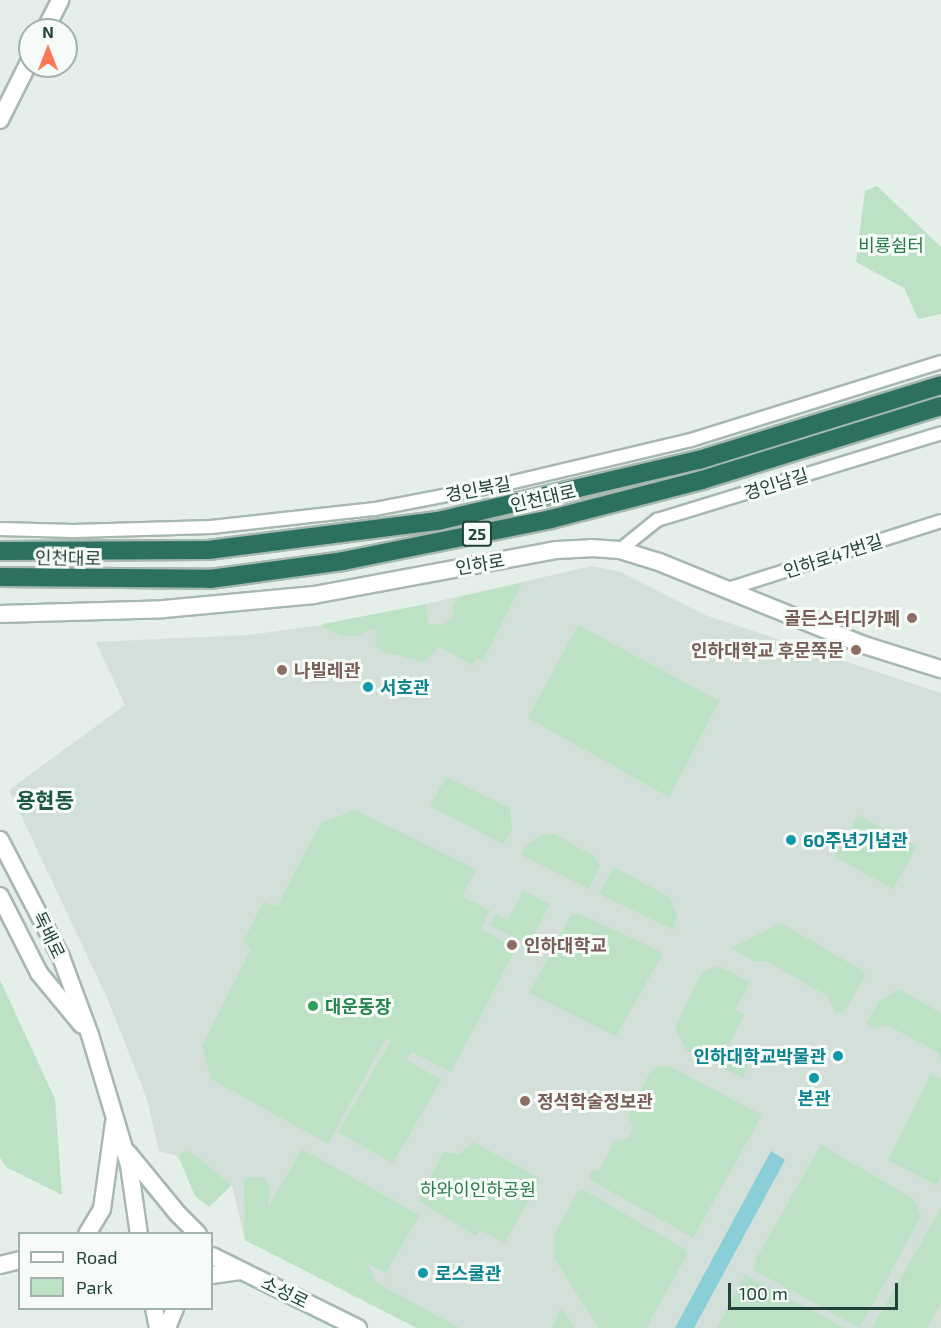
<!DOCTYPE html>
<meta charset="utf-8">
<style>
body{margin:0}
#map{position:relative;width:941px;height:1328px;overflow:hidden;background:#e5efea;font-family:"Exo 2","Noto Sans KR",sans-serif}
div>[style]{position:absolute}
.built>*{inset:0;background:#d3dfd9}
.green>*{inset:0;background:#bde1c5}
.water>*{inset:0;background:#8aced7}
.roads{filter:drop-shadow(2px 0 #a7b8b1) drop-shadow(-2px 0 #a7b8b1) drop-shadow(0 2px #a7b8b1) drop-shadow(0 -2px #a7b8b1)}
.street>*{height:12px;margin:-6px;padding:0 6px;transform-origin:6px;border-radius:6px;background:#fff}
.secondary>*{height:16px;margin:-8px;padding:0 8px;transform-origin:8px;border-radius:8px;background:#fff}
.highway>*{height:18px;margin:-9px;padding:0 9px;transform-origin:9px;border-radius:9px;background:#2c7160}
.dots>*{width:16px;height:16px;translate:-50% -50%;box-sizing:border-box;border:3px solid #f6fbf8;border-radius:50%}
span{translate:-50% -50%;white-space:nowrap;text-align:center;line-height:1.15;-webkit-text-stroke:6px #f6fbf8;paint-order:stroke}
.shield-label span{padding:2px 4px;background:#f6fbf8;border:2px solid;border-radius:4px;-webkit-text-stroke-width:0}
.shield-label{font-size:16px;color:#224339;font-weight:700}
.park-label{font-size:18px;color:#297d46}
.street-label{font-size:18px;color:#224339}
.education-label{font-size:18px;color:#785e54;font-weight:700}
.right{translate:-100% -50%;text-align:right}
.left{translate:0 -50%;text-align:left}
.culture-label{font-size:18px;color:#0d838f;font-weight:700}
.leisure-label{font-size:18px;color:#27864d;font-weight:700}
.quarter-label{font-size:21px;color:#1c5746;font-weight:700}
.legend{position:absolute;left:18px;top:1232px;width:195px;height:78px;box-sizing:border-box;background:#f6fbf8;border:2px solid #a1b1ac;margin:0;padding:8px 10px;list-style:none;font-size:18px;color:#224339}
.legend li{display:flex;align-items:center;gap:12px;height:30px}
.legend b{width:30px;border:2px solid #a1b1ac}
.north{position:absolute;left:18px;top:18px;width:60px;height:60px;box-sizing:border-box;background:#f6fbf8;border:2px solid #a1b1ac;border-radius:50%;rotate:0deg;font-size:16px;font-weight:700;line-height:24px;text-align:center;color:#224339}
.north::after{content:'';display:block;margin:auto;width:21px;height:27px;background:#fa7958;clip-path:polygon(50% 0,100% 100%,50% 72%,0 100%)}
.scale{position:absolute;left:728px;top:1283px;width:170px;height:27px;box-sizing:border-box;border:3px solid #224339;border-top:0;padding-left:8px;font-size:18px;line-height:21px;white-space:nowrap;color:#224339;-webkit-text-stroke:4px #f6fbf8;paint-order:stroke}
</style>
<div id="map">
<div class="built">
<i style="clip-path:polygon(592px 566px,621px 572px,705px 615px,941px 693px,941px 1328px,417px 1328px,245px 1240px,232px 1185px,188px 1151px,177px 1156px,159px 1151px,147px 1099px,107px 998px,9px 790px,125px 705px,96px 642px,248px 635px,351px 621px)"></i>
</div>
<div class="green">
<i style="clip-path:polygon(877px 186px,941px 247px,941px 314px,918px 319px,904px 288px,856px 262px,865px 191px)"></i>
<i style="clip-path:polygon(522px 583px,483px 661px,477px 658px,472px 665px,440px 647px,424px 662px,381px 651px,375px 644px,377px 632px,371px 629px,357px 636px,342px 636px,324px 628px,323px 624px,426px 604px,428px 624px,443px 625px,454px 616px,452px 607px,459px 597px)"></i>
<i style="clip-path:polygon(578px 625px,719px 701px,669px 797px,528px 718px)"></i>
<i style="clip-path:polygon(446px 777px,510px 808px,512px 831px,503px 844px,430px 806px)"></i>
<i style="clip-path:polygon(355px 810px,476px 869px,462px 896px,490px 910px,481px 929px,516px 948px,451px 1072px,412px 1052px,406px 1059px,441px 1080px,393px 1163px,338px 1132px,391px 1041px,386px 1038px,328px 1144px,211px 1079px,202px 1046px,251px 949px,243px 942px,263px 902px,277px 906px,321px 823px)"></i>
<i style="clip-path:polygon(858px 815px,917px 846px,893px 889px,835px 857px)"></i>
<i style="clip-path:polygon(545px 834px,555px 834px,595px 857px,600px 866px,589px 889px,521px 855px,525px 846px)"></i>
<i style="clip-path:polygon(614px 867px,669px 897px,677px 915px,674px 930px,599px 894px)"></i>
<i style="clip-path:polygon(523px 891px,550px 904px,529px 945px,490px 925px,495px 914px,508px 920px)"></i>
<i style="clip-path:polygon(577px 913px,660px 951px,662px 955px,616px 1036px,529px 993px,571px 915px)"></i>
<i style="clip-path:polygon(781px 923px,863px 971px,865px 976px,843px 1013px,835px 1012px,828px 996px,768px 962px,754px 961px,731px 948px)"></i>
<i style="clip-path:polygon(718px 966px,750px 982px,735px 1010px,744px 1015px,725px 1052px,748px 1065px,743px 1078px,686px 1050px,675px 1027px,702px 972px)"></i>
<i style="clip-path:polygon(0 980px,55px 1099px,62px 1195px,6px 1167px,0 1157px)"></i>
<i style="clip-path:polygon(899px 989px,941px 1013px,941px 1062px,939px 1053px,887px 1025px,874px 1028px,867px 1023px,879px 1001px)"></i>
<i style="clip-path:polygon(658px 1066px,669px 1066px,762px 1115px,693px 1238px,589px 1179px,591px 1171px,600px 1169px,614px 1142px,629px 1138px,633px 1126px,628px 1116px,650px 1072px)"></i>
<i style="clip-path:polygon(931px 1074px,941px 1079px,941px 1177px,937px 1185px,888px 1160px)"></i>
<i style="clip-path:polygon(474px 1142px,540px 1179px,505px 1243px,480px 1230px,476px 1236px,418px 1200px,444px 1152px,459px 1154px)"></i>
<i style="clip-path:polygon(821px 1145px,914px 1199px,921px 1216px,860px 1328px,754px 1270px,756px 1259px)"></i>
<i style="clip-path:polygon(302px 1149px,419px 1215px,386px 1273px,359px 1259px,369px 1266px,375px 1282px,460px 1328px,417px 1328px,245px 1240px,244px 1181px,247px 1177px,265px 1178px,270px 1188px,268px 1207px)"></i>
<i style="clip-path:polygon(188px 1150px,232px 1185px,209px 1207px,195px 1196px,178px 1156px)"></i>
<i style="clip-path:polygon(584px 1190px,686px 1250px,687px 1255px,646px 1328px,599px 1328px,554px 1258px,554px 1235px,578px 1191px)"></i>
<i style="clip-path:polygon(941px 1208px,941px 1303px,927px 1328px,872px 1328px)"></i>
<i style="clip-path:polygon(745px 1275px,845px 1328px,717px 1328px)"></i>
<i style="clip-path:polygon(561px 1308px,575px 1328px,552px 1328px)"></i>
</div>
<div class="water">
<i style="clip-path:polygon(771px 1151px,785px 1160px,694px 1328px,675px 1328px)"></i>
</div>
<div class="roads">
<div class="street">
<i style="left:0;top:529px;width:74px;rotate:1.5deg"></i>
<i style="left:74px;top:531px;width:137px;rotate:-1.7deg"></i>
<i style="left:211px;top:527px;width:165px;rotate:-6.3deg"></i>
<i style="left:375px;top:509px;width:132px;rotate:-10.9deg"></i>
<i style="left:505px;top:484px;width:191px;rotate:-13.3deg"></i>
<i style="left:691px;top:440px;width:262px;rotate:-17.3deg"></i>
<i style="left:620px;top:550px;width:48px;rotate:-39deg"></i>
<i style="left:657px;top:520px;width:297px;rotate:-17deg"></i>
<i style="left:725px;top:590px;width:227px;rotate:-17.7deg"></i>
</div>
<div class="secondary">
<i style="left:45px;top:30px;width:34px;rotate:-63deg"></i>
<i style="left:0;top:120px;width:67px;rotate:-63.4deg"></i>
<i style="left:0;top:614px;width:164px;rotate:-1.7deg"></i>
<i style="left:164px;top:609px;width:151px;rotate:-5.3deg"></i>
<i style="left:314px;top:595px;width:247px;rotate:-10.5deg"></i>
<i style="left:557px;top:550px;width:34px;rotate:-3deg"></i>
<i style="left:591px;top:548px;width:29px;rotate:4deg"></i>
<i style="left:620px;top:550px;width:41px;rotate:17.1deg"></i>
<i style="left:659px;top:562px;width:218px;rotate:22.1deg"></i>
<i style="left:861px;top:644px;width:84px;rotate:17.4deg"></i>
<i style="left:0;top:840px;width:132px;rotate:62.5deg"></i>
<i style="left:61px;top:957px;width:83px;rotate:69.6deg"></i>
<i style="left:90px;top:1035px;width:136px;rotate:73.3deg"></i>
<i style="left:129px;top:1165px;width:70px;rotate:81.8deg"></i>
<i style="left:0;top:896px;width:86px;rotate:63.1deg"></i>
<i style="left:39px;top:973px;width:67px;rotate:50.4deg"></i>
<i style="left:128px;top:1153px;width:79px;rotate:50.7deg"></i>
<i style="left:178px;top:1214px;width:28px;rotate:45deg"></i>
<i style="left:87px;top:1234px;width:29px;rotate:-59deg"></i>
<i style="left:102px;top:1209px;width:87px;rotate:-82.1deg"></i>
<i style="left:212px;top:1256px;width:163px;rotate:26.3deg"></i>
<i style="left:0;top:1265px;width:21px;rotate:-14deg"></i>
<i style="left:212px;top:1275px;width:30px;rotate:-8deg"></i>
<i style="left:154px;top:1308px;width:20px;rotate:79deg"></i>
<i style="left:167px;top:1328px;width:22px;rotate:-68deg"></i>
</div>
<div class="highway">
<i style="left:0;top:551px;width:208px;rotate:-0.3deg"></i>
<i style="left:208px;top:550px;width:232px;rotate:-7.2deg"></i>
<i style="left:438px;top:521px;width:268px;rotate:-13.2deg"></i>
<i style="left:699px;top:460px;width:253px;rotate:-17.2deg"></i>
<i style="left:0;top:577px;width:210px;rotate:0.5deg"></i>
<i style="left:210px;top:579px;width:134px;rotate:-7.7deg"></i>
<i style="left:343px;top:561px;width:212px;rotate:-11.4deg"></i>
<i style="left:551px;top:519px;width:156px;rotate:-14.5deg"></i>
<i style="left:702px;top:480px;width:250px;rotate:-17.2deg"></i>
</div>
</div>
<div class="dots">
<i style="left:912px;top:618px;background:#8d6e63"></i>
<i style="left:856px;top:650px;background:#8d6e63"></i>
<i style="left:282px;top:670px;background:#8d6e63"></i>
<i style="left:368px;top:687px;background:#0f9aa8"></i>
<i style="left:791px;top:840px;background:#0f9aa8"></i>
<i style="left:512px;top:945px;background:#8d6e63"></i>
<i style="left:313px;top:1006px;background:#2e9e5b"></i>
<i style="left:838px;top:1056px;background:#0f9aa8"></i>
<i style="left:814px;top:1078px;background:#0f9aa8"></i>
<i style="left:525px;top:1101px;background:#8d6e63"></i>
<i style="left:423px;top:1273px;background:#0f9aa8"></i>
</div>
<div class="shield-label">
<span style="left:477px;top:534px">25</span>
</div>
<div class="park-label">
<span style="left:891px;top:245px">비룡쉼터</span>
<span style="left:478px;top:1189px">하와이인하공원</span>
</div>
<div class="street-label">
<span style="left:776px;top:484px;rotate:-17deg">경인남길</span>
<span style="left:478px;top:489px;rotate:-11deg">경인북길</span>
<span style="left:543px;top:498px;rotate:-13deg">인천대로</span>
<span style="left:833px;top:556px;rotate:-18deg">인하로47번길</span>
<span style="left:68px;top:558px;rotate:1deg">인천대로</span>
<span style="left:480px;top:564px;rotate:-10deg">인하로</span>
<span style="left:49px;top:935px;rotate:64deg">독배로</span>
<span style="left:285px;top:1292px;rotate:26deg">소성로</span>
</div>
<div class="education-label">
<span class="right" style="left:900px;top:618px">골든스터디카페</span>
<span class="right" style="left:844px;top:650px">인하대학교 후문쪽문</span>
<span class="left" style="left:294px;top:670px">나빌레관</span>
<span class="left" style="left:524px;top:945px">인하대학교</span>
<span class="left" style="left:537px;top:1101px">정석학술정보관</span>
</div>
<div class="culture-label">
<span class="left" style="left:380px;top:687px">서호관</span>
<span class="left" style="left:803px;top:840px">60주년기념관</span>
<span class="right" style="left:826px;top:1056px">인하대학교박물관</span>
<span style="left:814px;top:1098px">본관</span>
<span class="left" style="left:435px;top:1273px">로스쿨관</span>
</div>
<div class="leisure-label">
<span class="left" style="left:325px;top:1006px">대운동장</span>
</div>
<div class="quarter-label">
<span style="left:45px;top:800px">용현동</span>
</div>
<ul class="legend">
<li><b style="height:8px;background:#fff"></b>Road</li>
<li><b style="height:16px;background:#bde1c5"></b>Park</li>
</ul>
<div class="north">N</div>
<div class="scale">100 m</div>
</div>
